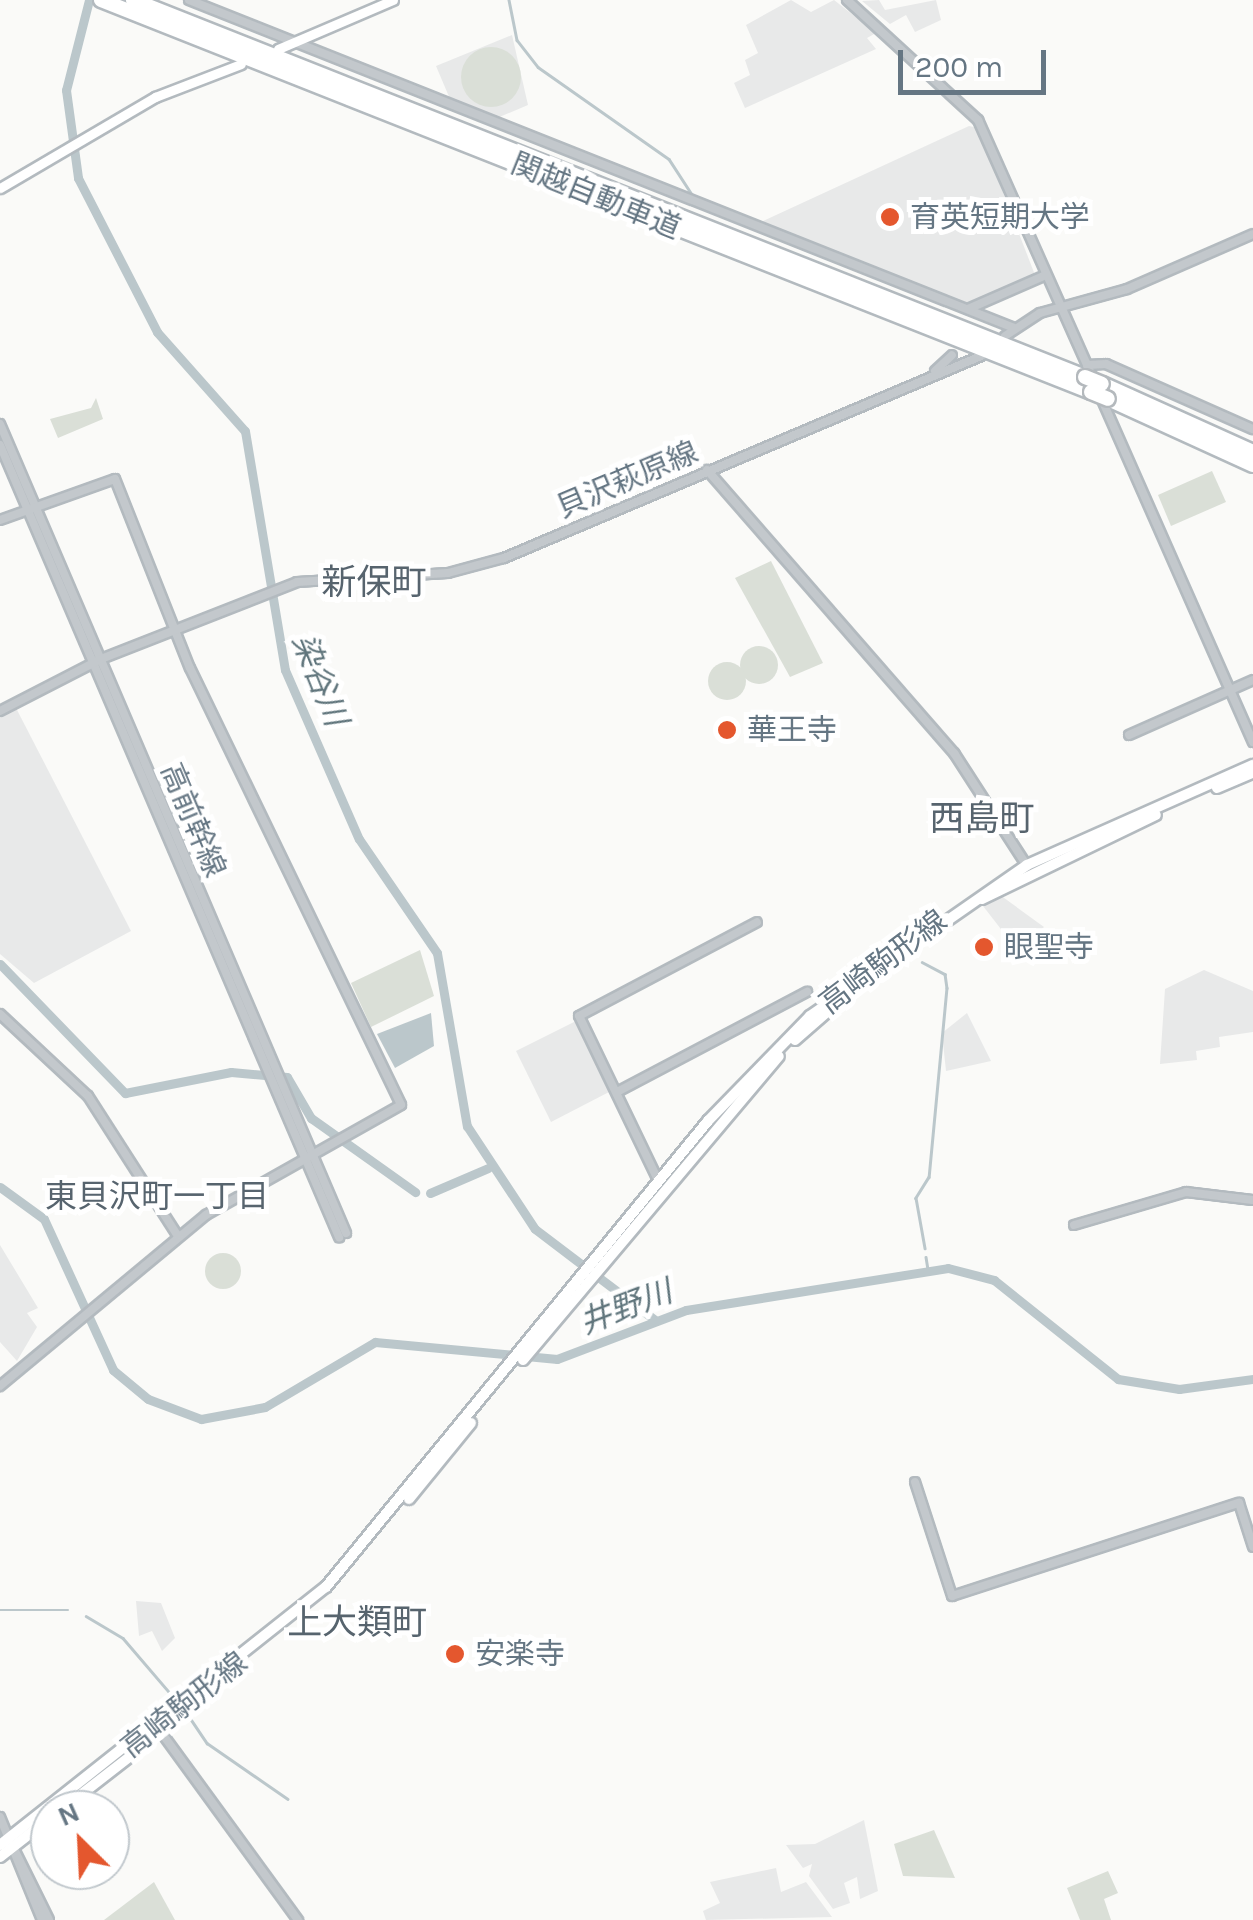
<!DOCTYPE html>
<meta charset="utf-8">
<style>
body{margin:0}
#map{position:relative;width:1253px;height:1920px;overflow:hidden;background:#fafaf8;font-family:Karla,"Noto Sans JP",sans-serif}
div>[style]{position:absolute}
.built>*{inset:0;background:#e8e9e9}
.green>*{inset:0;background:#dadfd7}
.round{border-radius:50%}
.water>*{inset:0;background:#bbc7cb}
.stream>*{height:2.5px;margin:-1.25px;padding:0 1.25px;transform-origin:1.25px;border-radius:1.25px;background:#bbc7cb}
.river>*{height:9px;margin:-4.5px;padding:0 4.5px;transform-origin:4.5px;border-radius:4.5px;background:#bbc7cb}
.roads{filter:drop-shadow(2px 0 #b3babf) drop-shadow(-2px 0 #b3babf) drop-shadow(0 2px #b3babf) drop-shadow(0 -2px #b3babf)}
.tertiary>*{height:8px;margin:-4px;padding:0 4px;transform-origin:4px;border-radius:4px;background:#c3c8cc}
.secondary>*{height:9px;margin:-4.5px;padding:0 4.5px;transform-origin:4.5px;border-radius:4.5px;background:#fff}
.primary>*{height:10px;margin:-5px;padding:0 5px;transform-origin:5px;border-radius:5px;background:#fff}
.motorway>*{height:14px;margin:-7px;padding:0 7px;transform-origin:7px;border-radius:7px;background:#fff}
.bridges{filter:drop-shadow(2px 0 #b4b9bd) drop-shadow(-2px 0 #b4b9bd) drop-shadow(0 2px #b4b9bd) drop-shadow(0 -2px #b4b9bd)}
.motorway-bridge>*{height:14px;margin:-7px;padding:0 7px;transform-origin:7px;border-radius:7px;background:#fff}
.dots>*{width:28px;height:28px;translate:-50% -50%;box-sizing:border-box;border:5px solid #fff;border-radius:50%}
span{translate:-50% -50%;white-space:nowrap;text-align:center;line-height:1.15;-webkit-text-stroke:10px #fff;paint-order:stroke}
.street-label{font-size:30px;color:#657683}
.poi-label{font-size:30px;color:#657683}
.left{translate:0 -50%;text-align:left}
.water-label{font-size:32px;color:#60757c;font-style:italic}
.neighbourhood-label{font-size:32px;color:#57646e}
.quarter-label{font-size:35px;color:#57646e}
.north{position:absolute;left:30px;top:1790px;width:100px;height:100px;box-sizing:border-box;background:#fff;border:2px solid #c1c8cd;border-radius:50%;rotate:336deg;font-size:28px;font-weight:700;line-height:40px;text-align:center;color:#657683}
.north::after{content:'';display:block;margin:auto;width:35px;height:45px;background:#e4572e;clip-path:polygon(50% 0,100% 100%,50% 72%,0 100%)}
.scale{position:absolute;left:898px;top:50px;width:148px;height:45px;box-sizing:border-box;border:5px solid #657683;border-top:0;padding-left:12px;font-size:30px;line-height:35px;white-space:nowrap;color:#657683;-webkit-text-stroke:8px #fff;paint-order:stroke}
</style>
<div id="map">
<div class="built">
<i style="clip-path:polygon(791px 0,811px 12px,834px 0,876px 33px,867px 38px,876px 49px,745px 108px,734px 83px,750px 75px,745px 60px,758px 53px,746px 25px)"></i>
<i style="clip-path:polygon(879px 0,885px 10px,936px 0,941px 20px,915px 32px,906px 15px,890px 24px,862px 1px)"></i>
<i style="clip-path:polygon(512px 35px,528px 105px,497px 118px,450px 99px,436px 66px)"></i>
<i style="clip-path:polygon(969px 126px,978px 128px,1035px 275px,967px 305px,759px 223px)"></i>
<i style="clip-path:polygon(16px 708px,131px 931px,34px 983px,0 954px,0 716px)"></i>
<i style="clip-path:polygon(1000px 895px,1044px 927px,1018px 951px,983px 906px)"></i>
<i style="clip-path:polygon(1204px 970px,1253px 991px,1253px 1032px,1219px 1037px,1220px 1047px,1196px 1051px,1197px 1060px,1160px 1064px,1165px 989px)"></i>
<i style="clip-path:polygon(967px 1013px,991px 1061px,946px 1071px,942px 1033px)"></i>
<i style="clip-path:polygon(578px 1020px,611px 1091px,551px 1122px,516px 1051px)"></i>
<i style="clip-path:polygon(0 1245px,38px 1308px,27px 1313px,37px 1327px,17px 1361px,0 1342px)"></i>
<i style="clip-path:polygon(136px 1601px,161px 1603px,175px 1638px,162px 1651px,152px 1631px,139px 1636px)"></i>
<i style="clip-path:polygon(864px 1820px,878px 1891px,860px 1899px,857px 1877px,844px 1883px,850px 1903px,833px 1909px,809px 1876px,812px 1864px,803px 1868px,786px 1845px,815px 1844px)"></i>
<i style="clip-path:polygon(776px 1868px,781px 1892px,806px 1882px,832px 1917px,706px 1920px,703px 1911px,720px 1903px,710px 1882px)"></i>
</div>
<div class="green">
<i class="round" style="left:461px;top:47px;width:60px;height:60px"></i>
<i style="clip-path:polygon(96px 398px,103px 419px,58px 438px,50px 419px,91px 408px)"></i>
<i style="clip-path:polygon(1212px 471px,1226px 502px,1171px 526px,1158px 495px)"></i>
<i style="clip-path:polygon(771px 561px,823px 663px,790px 677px,735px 578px)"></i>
<i class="round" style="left:740px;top:646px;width:38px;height:38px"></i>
<i class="round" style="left:708px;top:662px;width:38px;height:38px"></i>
<i style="clip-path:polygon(420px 950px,434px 996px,371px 1027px,351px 983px)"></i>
<i class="round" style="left:205px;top:1253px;width:36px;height:36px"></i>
<i style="clip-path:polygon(934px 1830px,955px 1878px,903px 1876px,894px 1844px)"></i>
<i style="clip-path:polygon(1108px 1871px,1118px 1893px,1104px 1899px,1111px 1920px,1080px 1920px,1067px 1888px)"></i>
<i style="clip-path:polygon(154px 1882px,175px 1920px,104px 1920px)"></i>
</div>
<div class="water">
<i style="clip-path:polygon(431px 1013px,434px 1046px,395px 1068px,377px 1034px)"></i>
</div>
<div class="stream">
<i style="left:509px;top:0;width:41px;rotate:78.7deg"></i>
<i style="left:517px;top:40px;width:34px;rotate:52deg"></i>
<i style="left:538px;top:67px;width:160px;rotate:35.1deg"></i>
<i style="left:669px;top:159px;width:44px;rotate:57deg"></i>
<i style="left:922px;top:962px;width:26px;rotate:28deg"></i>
<i style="left:945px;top:974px;width:14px;rotate:82deg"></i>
<i style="left:947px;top:988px;width:190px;rotate:95.4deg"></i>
<i style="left:929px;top:1177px;width:25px;rotate:122deg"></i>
<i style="left:916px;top:1198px;width:51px;rotate:79.8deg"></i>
<i style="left:926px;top:1257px;width:12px;rotate:81deg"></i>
<i style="left:0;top:1610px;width:68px"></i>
<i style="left:86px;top:1616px;width:43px;rotate:30.7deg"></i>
<i style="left:123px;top:1638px;width:82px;rotate:49.5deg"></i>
<i style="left:182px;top:1706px;width:45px;rotate:56deg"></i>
<i style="left:207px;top:1743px;width:98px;rotate:34.7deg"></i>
</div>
<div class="river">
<i style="left:89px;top:0;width:93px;rotate:104.3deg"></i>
<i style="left:66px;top:90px;width:89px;rotate:82.2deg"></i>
<i style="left:78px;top:178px;width:173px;rotate:62.8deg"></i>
<i style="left:157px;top:332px;width:132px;rotate:48.4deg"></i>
<i style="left:245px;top:431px;width:242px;rotate:80.5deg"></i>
<i style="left:285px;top:670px;width:184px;rotate:66.4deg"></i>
<i style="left:359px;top:839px;width:138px;rotate:55.6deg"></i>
<i style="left:437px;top:953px;width:176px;rotate:80.2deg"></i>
<i style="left:467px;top:1126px;width:123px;rotate:56.6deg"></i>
<i style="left:535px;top:1229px;width:152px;rotate:37.2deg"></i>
<i style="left:0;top:964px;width:180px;rotate:45.9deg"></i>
<i style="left:125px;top:1093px;width:108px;rotate:-11.2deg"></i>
<i style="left:231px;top:1072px;width:56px;rotate:5.1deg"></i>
<i style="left:287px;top:1077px;width:48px;rotate:59.7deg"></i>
<i style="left:311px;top:1118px;width:128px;rotate:35.4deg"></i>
<i style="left:0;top:1187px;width:54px;rotate:36deg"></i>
<i style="left:44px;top:1219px;width:166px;rotate:65.4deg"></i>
<i style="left:113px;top:1370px;width:45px;rotate:39.6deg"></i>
<i style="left:148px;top:1399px;width:57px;rotate:20.7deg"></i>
<i style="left:201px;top:1419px;width:65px;rotate:-10.6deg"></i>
<i style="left:265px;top:1407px;width:128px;rotate:-30.6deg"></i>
<i style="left:375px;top:1342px;width:183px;rotate:5.3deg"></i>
<i style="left:557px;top:1359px;width:138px;rotate:-20.8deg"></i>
<i style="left:686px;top:1310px;width:265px;rotate:-9.1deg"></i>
<i style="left:948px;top:1268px;width:48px;rotate:14.6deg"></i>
<i style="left:994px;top:1280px;width:159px;rotate:38.6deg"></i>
<i style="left:1118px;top:1379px;width:62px;rotate:9.3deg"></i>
<i style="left:1179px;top:1389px;width:75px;rotate:-7.7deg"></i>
<i style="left:430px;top:1193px;width:63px;rotate:-23.3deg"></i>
</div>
<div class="roads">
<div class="tertiary">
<i style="left:189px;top:0;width:888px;rotate:21.68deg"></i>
<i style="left:847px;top:0;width:178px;rotate:42.5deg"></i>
<i style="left:978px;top:120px;width:282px;rotate:66deg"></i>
<i style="left:968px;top:309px;width:85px;rotate:-23.6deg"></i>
<i style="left:1005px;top:336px;width:42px;rotate:-33.3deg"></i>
<i style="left:1040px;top:313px;width:90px;rotate:-15.4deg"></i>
<i style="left:1127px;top:289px;width:137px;rotate:-23.6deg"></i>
<i style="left:1087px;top:365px;width:19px;rotate:-3deg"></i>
<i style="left:1106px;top:364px;width:161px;rotate:23.9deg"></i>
<i style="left:935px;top:371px;width:23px;rotate:-43deg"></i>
<i style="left:1102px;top:400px;width:374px;rotate:66.2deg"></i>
<i style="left:0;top:424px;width:880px;rotate:66.84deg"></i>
<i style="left:0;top:445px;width:862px;rotate:66.83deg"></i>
<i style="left:707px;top:470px;width:376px;rotate:48.9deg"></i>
<i style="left:954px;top:753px;width:135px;rotate:57.1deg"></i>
<i style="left:0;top:520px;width:122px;rotate:-19.6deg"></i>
<i style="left:115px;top:479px;width:203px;rotate:68.4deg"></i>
<i style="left:190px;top:668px;width:485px;rotate:64.2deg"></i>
<i style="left:401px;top:1105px;width:224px;rotate:150.6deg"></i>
<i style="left:206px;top:1215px;width:268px;rotate:140.3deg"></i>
<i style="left:0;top:711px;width:114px;rotate:-27.2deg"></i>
<i style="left:101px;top:659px;width:211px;rotate:-21.4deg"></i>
<i style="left:297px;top:582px;width:151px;rotate:-3.4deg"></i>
<i style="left:448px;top:573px;width:58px;rotate:-15deg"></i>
<i style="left:504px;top:558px;width:518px;rotate:-22.95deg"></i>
<i style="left:1129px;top:735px;width:136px;rotate:-23.9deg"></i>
<i style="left:0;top:1014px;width:120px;rotate:43deg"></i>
<i style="left:88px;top:1096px;width:166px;rotate:57.3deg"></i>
<i style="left:617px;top:1092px;width:215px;rotate:-27.8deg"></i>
<i style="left:658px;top:1180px;width:182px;rotate:-115.7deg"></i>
<i style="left:579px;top:1016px;width:201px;rotate:-27.8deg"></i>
<i style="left:1074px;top:1225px;width:117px;rotate:-16.4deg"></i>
<i style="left:1186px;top:1192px;width:67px;rotate:6.8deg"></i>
<i style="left:915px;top:1482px;width:120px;rotate:72deg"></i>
<i style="left:952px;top:1596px;width:302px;rotate:-18deg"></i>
<i style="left:1239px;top:1503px;width:46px;rotate:72.3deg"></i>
<i style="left:158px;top:1728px;width:238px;rotate:53.9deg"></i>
<i style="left:0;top:1817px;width:111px;rotate:67.8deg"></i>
<i style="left:13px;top:1847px;width:81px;rotate:63.7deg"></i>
</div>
<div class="secondary">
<i style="left:278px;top:49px;width:125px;rotate:-23.1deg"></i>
<i style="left:0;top:188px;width:180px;rotate:-30.4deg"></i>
<i style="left:155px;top:97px;width:92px;rotate:-21deg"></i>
</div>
<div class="primary">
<i style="left:1217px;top:788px;width:39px;rotate:-23deg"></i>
<i style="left:982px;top:899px;width:193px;rotate:-25.8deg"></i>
<i style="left:795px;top:1040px;width:73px;rotate:-41.1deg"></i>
<i style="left:523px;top:1360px;width:397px;rotate:-49.9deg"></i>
<i style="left:409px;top:1499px;width:98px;rotate:-50.8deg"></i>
<i style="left:61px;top:1810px;width:96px;rotate:-37.8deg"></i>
<i style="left:0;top:1845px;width:416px;rotate:-38.4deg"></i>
<i style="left:326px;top:1587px;width:603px;rotate:-50.66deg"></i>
<i style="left:708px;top:1121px;width:146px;rotate:-45.8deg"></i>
<i style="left:810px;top:1016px;width:264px;rotate:-34.8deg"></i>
<i style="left:1027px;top:865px;width:247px;rotate:-23.9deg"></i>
<i style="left:0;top:1857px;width:63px;rotate:-38deg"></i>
</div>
<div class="motorway">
<i style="left:101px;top:0;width:1065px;rotate:21.6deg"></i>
<i style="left:133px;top:0;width:1024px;rotate:21.6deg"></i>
<i style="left:1102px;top:384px;width:166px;rotate:24.2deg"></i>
<i style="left:1108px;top:399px;width:159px;rotate:24.5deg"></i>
</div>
</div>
<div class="bridges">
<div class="motorway-bridge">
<i style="left:1085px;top:377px;width:18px;rotate:22deg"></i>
<i style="left:1091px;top:392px;width:18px;rotate:22deg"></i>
</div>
</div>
<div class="dots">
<i style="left:890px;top:217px;background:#e4572e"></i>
<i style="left:727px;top:730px;background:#e4572e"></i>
<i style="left:984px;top:947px;background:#e4572e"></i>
<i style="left:455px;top:1654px;background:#e4572e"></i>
</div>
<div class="street-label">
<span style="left:596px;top:196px;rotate:22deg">関越自動車道</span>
<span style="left:627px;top:480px;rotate:-23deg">貝沢萩原線</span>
<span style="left:193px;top:820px;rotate:67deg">高前幹線</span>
<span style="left:883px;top:962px;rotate:-37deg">高崎駒形線</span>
<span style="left:184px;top:1705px;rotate:-38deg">高崎駒形線</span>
</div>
<div class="poi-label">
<span class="left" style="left:910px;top:217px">育英短期大学</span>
<span class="left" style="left:747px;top:730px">華王寺</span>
<span class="left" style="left:1004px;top:947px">眼聖寺</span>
<span class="left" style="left:475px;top:1654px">安楽寺</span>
</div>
<div class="water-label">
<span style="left:319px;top:680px;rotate:68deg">染谷川</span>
<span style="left:626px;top:1308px;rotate:-21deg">井野川</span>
</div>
<div class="neighbourhood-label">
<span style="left:157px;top:1197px">東貝沢町一丁目</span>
</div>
<div class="quarter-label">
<span style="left:374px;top:583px">新保町</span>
<span style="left:982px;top:819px">西島町</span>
<span style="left:357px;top:1623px">上大類町</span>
</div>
<div class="north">N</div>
<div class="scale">200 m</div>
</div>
